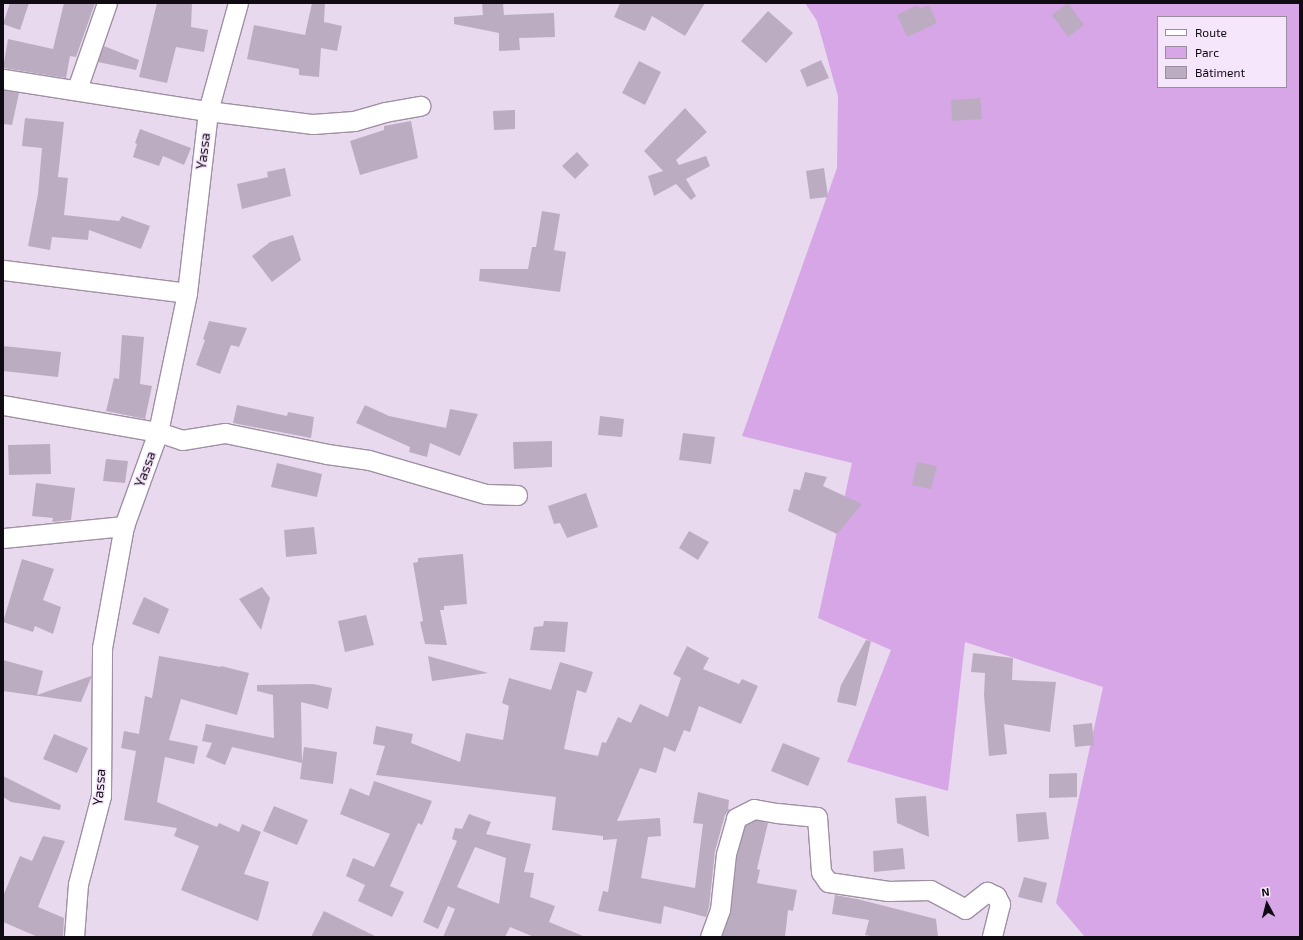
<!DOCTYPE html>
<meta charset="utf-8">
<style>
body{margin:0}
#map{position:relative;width:1303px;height:940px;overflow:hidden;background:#e9d9ef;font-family:"Exo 2",sans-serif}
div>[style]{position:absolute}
.green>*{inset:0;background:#d6a6e7}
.building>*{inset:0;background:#bcacc1}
.roads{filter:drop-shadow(1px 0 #9f90a4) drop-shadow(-1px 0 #9f90a4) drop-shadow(0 1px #9f90a4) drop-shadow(0 -1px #9f90a4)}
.street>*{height:19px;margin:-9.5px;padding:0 9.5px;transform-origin:9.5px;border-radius:9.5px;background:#fff}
span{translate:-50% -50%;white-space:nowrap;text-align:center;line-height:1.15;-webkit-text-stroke:3px #f6e6fc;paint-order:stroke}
.street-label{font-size:14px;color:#100b12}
.frame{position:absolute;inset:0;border:4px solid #100b12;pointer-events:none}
.legend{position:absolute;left:1157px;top:16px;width:130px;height:72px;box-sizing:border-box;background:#f6e6fc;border:1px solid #9a8e9e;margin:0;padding:5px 7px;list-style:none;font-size:12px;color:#100b12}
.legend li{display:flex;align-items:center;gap:8px;height:20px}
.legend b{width:20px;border:1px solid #9a8e9e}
.north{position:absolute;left:1247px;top:884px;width:40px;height:40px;-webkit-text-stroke:3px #f6e6fc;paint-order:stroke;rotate:353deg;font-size:11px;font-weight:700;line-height:16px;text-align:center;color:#100b12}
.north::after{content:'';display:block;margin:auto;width:14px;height:18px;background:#100b12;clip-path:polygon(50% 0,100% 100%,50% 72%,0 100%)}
</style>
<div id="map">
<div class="green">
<i style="clip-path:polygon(evenodd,805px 3px,1300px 3px,1300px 937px,1085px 937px,1056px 903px,1103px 687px,965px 642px,948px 791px,847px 762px,891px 650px,818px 618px,852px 463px,742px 436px,837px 168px,838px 96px,817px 21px,805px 3px,1158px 17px,1286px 17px,1286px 87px,1158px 87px,1158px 17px)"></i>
</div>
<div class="building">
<i style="clip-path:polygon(10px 3px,29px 3px,20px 30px,3px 24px)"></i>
<i style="clip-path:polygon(64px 3px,95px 3px,76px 57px,70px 56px,66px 78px,3px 68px,8px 39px,53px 49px)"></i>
<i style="clip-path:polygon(157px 3px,192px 3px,191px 27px,208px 30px,204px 52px,176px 47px,167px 83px,139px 77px)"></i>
<i style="clip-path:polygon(312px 3px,325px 3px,324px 22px,342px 26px,337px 51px,321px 48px,319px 77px,299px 75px,299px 69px,247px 59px,254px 25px,305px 35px)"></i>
<i style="clip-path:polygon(482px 3px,503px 3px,504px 15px,554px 13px,555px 37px,519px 38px,520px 50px,499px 51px,499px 33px,454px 24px,454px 17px,483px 15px)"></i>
<i style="clip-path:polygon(620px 3px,705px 3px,685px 36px,652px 16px,645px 31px,614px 17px)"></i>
<i style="clip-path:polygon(1068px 3px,1084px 25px,1068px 37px,1052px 15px)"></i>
<i style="clip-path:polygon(918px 5px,920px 9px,929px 5px,937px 23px,907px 37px,897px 15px)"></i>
<i style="clip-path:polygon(768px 11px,793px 33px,766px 63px,741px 41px)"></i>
<i style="clip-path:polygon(104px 46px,139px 60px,136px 70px,98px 62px)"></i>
<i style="clip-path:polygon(821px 60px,829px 78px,807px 87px,800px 70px)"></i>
<i style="clip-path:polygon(639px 61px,661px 72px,645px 105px,622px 93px)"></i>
<i style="clip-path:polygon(3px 90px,19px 93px,12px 125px,3px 124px)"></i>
<i style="clip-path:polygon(980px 98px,982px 119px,952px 121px,951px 100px)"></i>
<i style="clip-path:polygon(685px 108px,707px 132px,676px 160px,679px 165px,706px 156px,710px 166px,686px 179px,696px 196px,691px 200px,676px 184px,654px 196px,648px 176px,663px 171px,644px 151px)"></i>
<i style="clip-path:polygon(515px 110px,515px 129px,494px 130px,493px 111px)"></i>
<i style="clip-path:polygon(25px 118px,64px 122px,58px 177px,68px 178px,64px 215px,119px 221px,122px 216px,150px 226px,141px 249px,89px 230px,88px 240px,52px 237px,50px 250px,28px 246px,38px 194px,42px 148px,22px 146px)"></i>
<i style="clip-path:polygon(411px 121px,418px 158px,360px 175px,350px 141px,384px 130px,384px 126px)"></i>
<i style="clip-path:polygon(140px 129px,191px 148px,184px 165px,163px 156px,159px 166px,133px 157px,137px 144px,135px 143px)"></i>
<i style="clip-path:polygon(577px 152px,589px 165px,575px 179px,562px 166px)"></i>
<i style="clip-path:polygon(285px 168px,291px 196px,242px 209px,237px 184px,268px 177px,267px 172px)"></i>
<i style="clip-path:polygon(824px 168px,828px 197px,810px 199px,806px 171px)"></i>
<i style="clip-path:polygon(542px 211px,560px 214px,554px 250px,566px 252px,560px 292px,479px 281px,480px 269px,528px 269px,532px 247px,536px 247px)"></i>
<i style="clip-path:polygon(293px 235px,301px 260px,272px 282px,252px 256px,270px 242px)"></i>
<i style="clip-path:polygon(209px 321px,247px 328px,239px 347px,231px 345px,220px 374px,196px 365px,205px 340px,203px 339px)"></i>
<i style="clip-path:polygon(122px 335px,144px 337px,140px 384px,152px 386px,145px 419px,106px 411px,114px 378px,119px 379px)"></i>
<i style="clip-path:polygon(3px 346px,61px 352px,58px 377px,3px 371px)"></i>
<i style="clip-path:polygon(237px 405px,287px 416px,288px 412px,314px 417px,311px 438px,233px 423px)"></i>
<i style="clip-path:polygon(365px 405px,389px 416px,446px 428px,450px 409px,478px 414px,460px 456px,430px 443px,427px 457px,409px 452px,410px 447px,356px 423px)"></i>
<i style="clip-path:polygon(600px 416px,624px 419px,622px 437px,598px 435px)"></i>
<i style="clip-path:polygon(683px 433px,715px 437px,711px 464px,679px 460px)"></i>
<i style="clip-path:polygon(552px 441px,552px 467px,514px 469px,513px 442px)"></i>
<i style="clip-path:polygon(50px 444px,51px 474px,9px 475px,8px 445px)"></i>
<i style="clip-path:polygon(106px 459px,128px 461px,125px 483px,103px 481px)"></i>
<i style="clip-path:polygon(917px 462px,937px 466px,931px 489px,912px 485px)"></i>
<i style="clip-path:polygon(277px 463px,322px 474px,317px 497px,271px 487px)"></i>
<i style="clip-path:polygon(805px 472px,827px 477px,823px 486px,862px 504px,837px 534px,788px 511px,794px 489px,800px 490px)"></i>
<i style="clip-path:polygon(36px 483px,75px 488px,71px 520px,52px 522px,53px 518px,32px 516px)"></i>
<i style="clip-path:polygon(586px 493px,598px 527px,567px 538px,560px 523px,554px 524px,548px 506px)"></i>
<i style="clip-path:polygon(314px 527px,317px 554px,286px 557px,284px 530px)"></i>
<i style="clip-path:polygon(689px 531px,709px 542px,698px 560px,679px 548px)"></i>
<i style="clip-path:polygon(463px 554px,467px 604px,444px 606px,444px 610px,440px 610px,447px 645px,425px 644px,420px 622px,423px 621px,413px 563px,418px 562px,418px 558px)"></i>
<i style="clip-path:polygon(22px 559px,54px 569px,43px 600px,61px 607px,53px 634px,35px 626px,33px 632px,3px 622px)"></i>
<i style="clip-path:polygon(262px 587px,270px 598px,261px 630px,239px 599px)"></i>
<i style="clip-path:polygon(144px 597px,169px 609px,159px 634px,132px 624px)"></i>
<i style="clip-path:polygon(366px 615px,374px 645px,345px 652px,338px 621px)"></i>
<i style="clip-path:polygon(544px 621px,568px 622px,565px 652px,530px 650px,534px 627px,543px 626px)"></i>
<i style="clip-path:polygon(866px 640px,871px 641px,856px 706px,837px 702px,841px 685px)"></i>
<i style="clip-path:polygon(687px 646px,709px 658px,703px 669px,739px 684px,742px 679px,758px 686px,741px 724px,699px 706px,690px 732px,684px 730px,675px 752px,664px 747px,656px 773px,640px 768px,617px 821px,660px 818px,661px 836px,648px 837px,641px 878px,695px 888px,703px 824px,693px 823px,698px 792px,729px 800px,728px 809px,730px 809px,725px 815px,715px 851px,709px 907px,706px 917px,664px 906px,661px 924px,598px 911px,603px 891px,608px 892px,617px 839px,603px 840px,603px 836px,552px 830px,556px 797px,376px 775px,385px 746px,373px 744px,376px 726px,413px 734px,411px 743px,460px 762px,466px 733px,503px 740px,509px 706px,502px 703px,509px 678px,551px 690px,560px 662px,593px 672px,586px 693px,577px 690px,564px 749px,598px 756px,602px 742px,606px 743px,618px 717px,631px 723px,640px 704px,668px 717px,681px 678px,673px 674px)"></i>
<i style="clip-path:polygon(973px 653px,1013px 658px,1012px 680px,1056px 682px,1050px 732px,1004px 724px,1007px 754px,989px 756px,984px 695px,985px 673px,971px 672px)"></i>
<i style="clip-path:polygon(159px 656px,221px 667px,221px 666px,249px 673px,237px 715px,181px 699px,169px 740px,198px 746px,194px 764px,165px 757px,157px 802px,217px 827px,219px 823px,239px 832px,242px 824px,261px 832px,244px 874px,269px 882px,258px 921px,181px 890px,199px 846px,174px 836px,177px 828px,124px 820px,136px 751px,121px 748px,124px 731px,139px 734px,145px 696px,152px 698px)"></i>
<i style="clip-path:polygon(428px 656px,488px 673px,432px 681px)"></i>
<i style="clip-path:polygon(3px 660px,43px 671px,37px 695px,91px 676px,91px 678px,81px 702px,3px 691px)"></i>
<i style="clip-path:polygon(313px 684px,332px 688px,328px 709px,301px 702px,302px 763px,232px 747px,225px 765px,206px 757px,212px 743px,202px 741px,206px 724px,274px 738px,273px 695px,257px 691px,257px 685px)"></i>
<i style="clip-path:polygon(1092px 723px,1094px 745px,1075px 747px,1073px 725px)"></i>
<i style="clip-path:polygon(54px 734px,88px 748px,77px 773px,43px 759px)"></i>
<i style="clip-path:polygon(783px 743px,820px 758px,808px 786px,771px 771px)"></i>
<i style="clip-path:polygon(304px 747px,337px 752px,333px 784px,300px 779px)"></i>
<i style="clip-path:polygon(1077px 773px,1077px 797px,1049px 798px,1049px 774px)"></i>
<i style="clip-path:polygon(3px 776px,61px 805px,60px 810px,11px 802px,3px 797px)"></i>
<i style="clip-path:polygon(374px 781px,432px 801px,422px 825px,418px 823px,390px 886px,404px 892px,392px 917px,358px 901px,365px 885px,346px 876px,353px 858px,374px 867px,390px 834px,340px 814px,350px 788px,369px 796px)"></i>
<i style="clip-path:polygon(926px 796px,929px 837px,897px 823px,895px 798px)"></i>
<i style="clip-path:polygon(274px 806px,308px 820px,297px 845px,263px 831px)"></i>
<i style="clip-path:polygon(1046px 812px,1049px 839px,1018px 842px,1016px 814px)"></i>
<i style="clip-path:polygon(evenodd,469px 814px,491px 822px,486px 834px,531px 844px,524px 872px,534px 873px,530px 897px,555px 906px,549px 922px,583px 936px,583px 937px,534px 937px,510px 927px,505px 937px,443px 937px,455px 909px,448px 906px,438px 929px,423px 922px,457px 841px,452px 839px,455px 828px,462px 829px,469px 814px,475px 847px,506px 858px,499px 904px,457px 887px,475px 847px)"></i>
<i style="clip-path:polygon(756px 820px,768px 823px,757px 869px,760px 870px,757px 883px,797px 890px,793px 911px,788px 910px,785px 937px,722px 937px,731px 911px,737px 856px,745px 826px)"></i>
<i style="clip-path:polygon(43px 836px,65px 841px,38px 907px,64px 918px,63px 937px,38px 937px,3px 922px,3px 896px,20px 856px,32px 861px)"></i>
<i style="clip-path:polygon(903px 848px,905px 869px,874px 872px,873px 851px)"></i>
<i style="clip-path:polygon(1024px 877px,1047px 883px,1042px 903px,1018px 897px)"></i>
<i style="clip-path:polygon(835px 895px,857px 899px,936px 919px,938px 937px,875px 937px,865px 935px,869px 920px,832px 914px)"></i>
<i style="clip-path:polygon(324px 911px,377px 937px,311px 937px)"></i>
</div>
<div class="roads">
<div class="street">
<i style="left:3px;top:79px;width:207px;rotate:8.9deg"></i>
<i style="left:208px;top:111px;width:106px;rotate:7.1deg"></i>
<i style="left:313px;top:124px;width:41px;rotate:-4.2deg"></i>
<i style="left:354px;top:121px;width:32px;rotate:-16deg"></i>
<i style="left:385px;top:112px;width:36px;rotate:-10deg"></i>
<i style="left:77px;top:89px;width:91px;rotate:-70.8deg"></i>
<i style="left:3px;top:270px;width:185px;rotate:7.1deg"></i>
<i style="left:3px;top:405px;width:157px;rotate:9.9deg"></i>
<i style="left:158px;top:432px;width:25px;rotate:18deg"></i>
<i style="left:182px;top:440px;width:44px;rotate:-9.2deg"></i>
<i style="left:225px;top:433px;width:104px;rotate:11.6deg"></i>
<i style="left:327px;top:454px;width:42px;rotate:8.1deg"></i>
<i style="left:369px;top:460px;width:122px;rotate:16.2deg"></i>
<i style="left:486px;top:494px;width:31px;rotate:2deg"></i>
<i style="left:3px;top:538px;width:122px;rotate:-5.7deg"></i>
<i style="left:74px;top:937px;width:53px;rotate:-85.7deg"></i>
<i style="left:78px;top:884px;width:91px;rotate:-75.4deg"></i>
<i style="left:101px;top:796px;width:148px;rotate:-89.6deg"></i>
<i style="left:102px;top:648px;width:124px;rotate:-79.8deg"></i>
<i style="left:124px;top:526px;width:100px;rotate:-70.1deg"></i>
<i style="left:158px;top:432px;width:142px;rotate:-78.2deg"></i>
<i style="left:187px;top:293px;width:183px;rotate:-83.4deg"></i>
<i style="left:208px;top:111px;width:112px;rotate:-74.5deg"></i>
<i style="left:710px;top:937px;width:29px;rotate:-70deg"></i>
<i style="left:720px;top:910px;width:56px;rotate:-83.9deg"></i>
<i style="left:726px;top:854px;width:37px;rotate:-74deg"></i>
<i style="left:736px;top:818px;width:20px;rotate:-27deg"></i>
<i style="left:754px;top:809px;width:23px;rotate:10deg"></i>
<i style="left:777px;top:813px;width:40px;rotate:5.7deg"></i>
<i style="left:817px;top:817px;width:55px;rotate:85.8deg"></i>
<i style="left:821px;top:872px;width:12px;rotate:55deg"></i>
<i style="left:828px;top:882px;width:61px;rotate:8.5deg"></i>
<i style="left:888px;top:891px;width:42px;rotate:-1.4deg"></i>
<i style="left:930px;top:890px;width:40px;rotate:28deg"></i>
<i style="left:965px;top:909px;width:28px;rotate:-38deg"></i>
<i style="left:987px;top:892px;width:10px;rotate:24deg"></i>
<i style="left:996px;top:896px;width:9px;rotate:63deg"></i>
<i style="left:1000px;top:904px;width:34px;rotate:104deg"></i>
</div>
</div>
<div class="street-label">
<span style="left:203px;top:151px;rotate:-83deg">Yassa</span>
<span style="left:145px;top:469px;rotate:-70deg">Yassa</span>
<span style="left:99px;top:787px;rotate:-85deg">Yassa</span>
</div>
<div class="frame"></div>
<ul class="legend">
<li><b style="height:5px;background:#fff"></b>Route</li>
<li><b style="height:11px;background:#d6a6e7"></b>Parc</li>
<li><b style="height:11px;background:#bcacc1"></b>Bâtiment</li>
</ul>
<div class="north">N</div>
</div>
